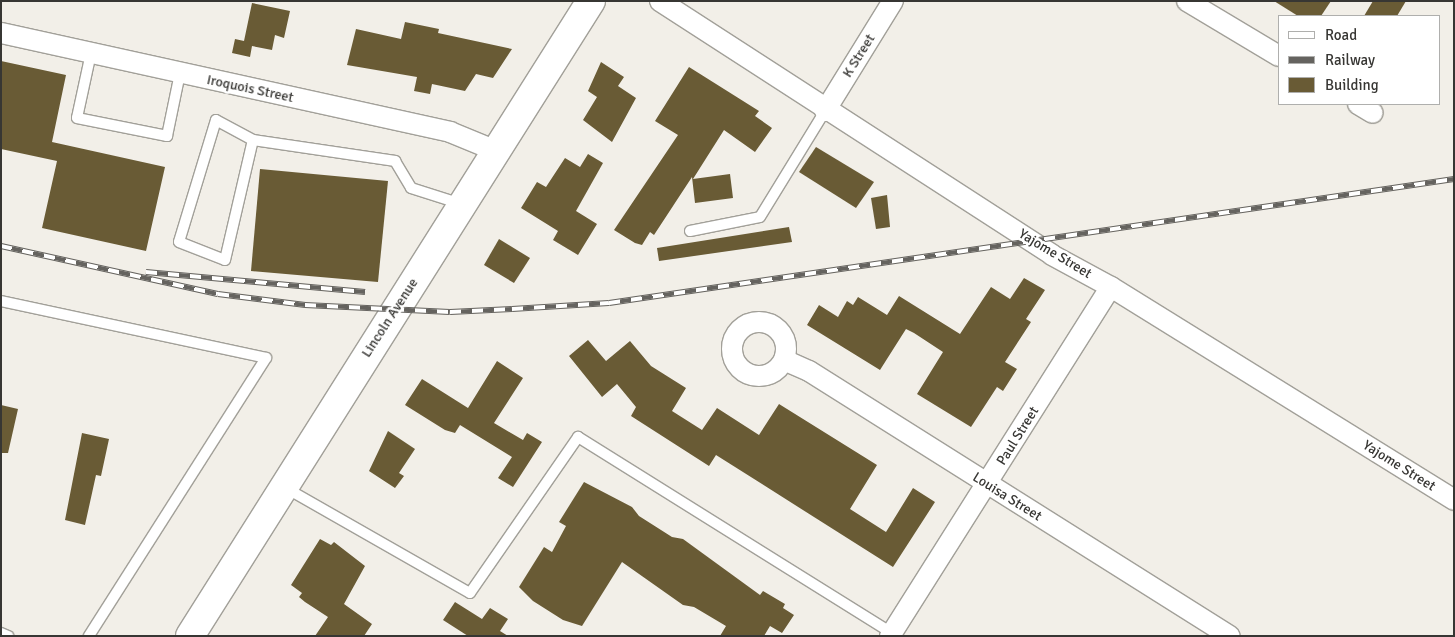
<!DOCTYPE html>
<style>
body{margin:0}
#map{position:relative;width:1455px;height:637px;overflow:hidden;background:#f2efe8;font-family:Signika,sans-serif}
div>[style]{position:absolute}
.building>*{inset:0;background:#695b35}
.roads{filter:drop-shadow(1px 0 #a2a099) drop-shadow(-1px 0 #a2a099) drop-shadow(0 1px #a2a099) drop-shadow(0 -1px #a2a099)}
.lane>*{height:10px;margin:-5px;padding:0 5px;transform-origin:5px;border-radius:5px;background:#fff}
.street>*{height:20px;margin:-10px;padding:0 10px;transform-origin:10px;border-radius:10px;background:#fff}
.street>.ring{margin:-10px;padding:0;box-sizing:content-box;background:none;border:20px solid #fff;border-radius:50%}
.secondary>*{height:28px;margin:-14px;padding:0 14px;transform-origin:14px;border-radius:14px;background:#fff}
.rail>*{height:5.5px;margin-top:-2.75px;transform-origin:0;background:repeating-linear-gradient(90deg,#fff 0 11px,#65635f 0 22px);box-sizing:border-box;border-block:1px solid #65635f}
span{translate:-50% -50%;white-space:nowrap;text-align:center;line-height:1.15;-webkit-text-stroke:5px #fff;paint-order:stroke}
.street-label{font-size:14px;color:#373633}
.frame{position:absolute;inset:0;border:2px solid #373633;pointer-events:none}
.legend{position:absolute;left:1278px;top:15px;width:162px;height:90px;box-sizing:border-box;background:#fff;border:1px solid #afafad;margin:0;padding:6px 9px;list-style:none;font-size:15px;color:#373633}
.legend li{display:flex;align-items:center;gap:10px;height:25px}
.legend b{width:25px;border:1px solid #afafad}
</style>
<div id="map">
<div class="building">
<i style="clip-path:polygon(1274px 1px,1331px 1px,1321px 16px,1298px 16px)"></i>
<i style="clip-path:polygon(1373px 1px,1406px 1px,1397px 16px,1364px 16px)"></i>
<i style="clip-path:polygon(252px 3px,290px 11px,284px 38px,275px 35px,272px 50px,252px 46px,250px 57px,232px 53px,235px 39px,244px 41px)"></i>
<i style="clip-path:polygon(405px 22px,439px 29px,438px 33px,512px 49px,493px 78px,476px 74px,465px 91px,432px 84px,430px 94px,414px 91px,417px 77px,347px 65px,356px 29px,401px 39px)"></i>
<i style="clip-path:polygon(1px 61px,66px 75px,52px 142px,165px 167px,146px 251px,42px 228px,57px 161px,1px 149px)"></i>
<i style="clip-path:polygon(601px 62px,624px 77px,618px 86px,636px 98px,612px 142px,583px 120px,597px 97px,588px 91px)"></i>
<i style="clip-path:polygon(689px 67px,759px 111px,755px 116px,772px 128px,755px 152px,724px 130px,693px 179px,730px 174px,733px 198px,695px 203px,692px 177px,654px 235px,650px 232px,642px 245px,635px 243px,614px 230px,678px 135px,655px 121px)"></i>
<i style="clip-path:polygon(816px 147px,874px 182px,856px 208px,799px 172px)"></i>
<i style="clip-path:polygon(588px 154px,603px 163px,576px 211px,597px 224px,578px 255px,553px 240px,558px 231px,521px 208px,537px 182px,546px 187px,565px 158px,580px 167px)"></i>
<i style="clip-path:polygon(260px 169px,388px 181px,378px 282px,251px 271px)"></i>
<i style="clip-path:polygon(887px 195px,890px 227px,876px 229px,871px 198px)"></i>
<i style="clip-path:polygon(789px 227px,792px 242px,659px 261px,657px 248px)"></i>
<i style="clip-path:polygon(499px 239px,530px 258px,514px 283px,484px 265px)"></i>
<i style="clip-path:polygon(1024px 278px,1045px 290px,1026px 319px,1031px 322px,1005px 362px,1017px 369px,1003px 391px,997px 387px,971px 427px,917px 394px,943px 352px,914px 333px,906px 329px,880px 370px,807px 325px,819px 305px,838px 317px,847px 301px,853px 305px,858px 297px,887px 315px,899px 296px,960px 334px,991px 287px,1010px 299px)"></i>
<i style="clip-path:polygon(588px 340px,606px 361px,630px 341px,651px 366px,686px 388px,672px 411px,702px 430px,717px 408px,759px 435px,779px 404px,877px 465px,850px 509px,886px 532px,913px 488px,935px 502px,893px 567px,716px 455px,709px 466px,631px 416px,636px 407px,617px 384px,602px 397px,569px 356px)"></i>
<i style="clip-path:polygon(497px 361px,523px 378px,494px 423px,523px 440px,527px 433px,542px 442px,513px 487px,498px 478px,512px 457px,460px 425px,455px 433px,445px 430px,405px 405px,422px 379px,468px 408px)"></i>
<i style="clip-path:polygon(1px 405px,18px 409px,8px 453px,1px 453px)"></i>
<i style="clip-path:polygon(388px 431px,415px 449px,399px 473px,404px 476px,395px 488px,369px 471px)"></i>
<i style="clip-path:polygon(82px 433px,109px 439px,101px 476px,96px 475px,85px 525px,65px 520px)"></i>
<i style="clip-path:polygon(584px 482px,632px 507px,639px 516px,672px 537px,683px 539px,760px 595px,763px 591px,785px 604px,783px 608px,794px 615px,782px 633px,770px 626px,764px 636px,720px 636px,726px 626px,694px 607px,683px 605px,622px 562px,582px 626px,563px 620px,533px 601px,519px 587px,544px 547px,552px 552px,566px 526px,559px 522px)"></i>
<i style="clip-path:polygon(320px 539px,331px 545px,334px 542px,365px 566px,344px 604px,372px 624px,364px 636px,315px 636px,328px 617px,305px 602px,299px 597px,302px 593px,291px 585px)"></i>
<i style="clip-path:polygon(455px 602px,482px 619px,490px 608px,508px 619px,500px 631px,508px 636px,468px 636px,443px 620px)"></i>
</div>
<div class="roads">
<div class="lane">
<i style="left:91px;top:53px;width:66px;rotate:102.2deg"></i>
<i style="left:77px;top:118px;width:92px;rotate:11.3deg"></i>
<i style="left:167px;top:136px;width:64px;rotate:-78.3deg"></i>
<i style="left:253px;top:140px;width:42px;rotate:-151.6deg"></i>
<i style="left:216px;top:120px;width:127px;rotate:106.9deg"></i>
<i style="left:179px;top:242px;width:49px;rotate:21.4deg"></i>
<i style="left:225px;top:260px;width:123px;rotate:-76.9deg"></i>
<i style="left:253px;top:140px;width:144px;rotate:8.4deg"></i>
<i style="left:395px;top:161px;width:31px;rotate:59deg"></i>
<i style="left:411px;top:188px;width:52px;rotate:17.7deg"></i>
<i style="left:690px;top:231px;width:71px;rotate:-11.3deg"></i>
<i style="left:760px;top:217px;width:124px;rotate:-58.5deg"></i>
<i style="left:1px;top:301px;width:271px;rotate:12.1deg"></i>
<i style="left:266px;top:358px;width:330px;rotate:122.5deg"></i>
<i style="left:284px;top:487px;width:214px;rotate:29.7deg"></i>
<i style="left:470px;top:593px;width:190px;rotate:-55.3deg"></i>
<i style="left:578px;top:437px;width:370px;rotate:32deg"></i>
<i style="left:1px;top:633px;width:8px;rotate:23deg"></i>
</div>
<div class="street">
<i style="left:660px;top:1px;width:467px;rotate:32.9deg"></i>
<i style="left:1052px;top:255px;width:67px;rotate:28.5deg"></i>
<i style="left:1111px;top:287px;width:404px;rotate:31.8deg"></i>
<i style="left:1187px;top:1px;width:107px;rotate:30.9deg"></i>
<i style="left:1px;top:33px;width:460px;rotate:12.4deg"></i>
<i style="left:450px;top:132px;width:50px;rotate:22.4deg"></i>
<i style="left:1358px;top:104px;width:17px;rotate:31deg"></i>
<i style="left:825px;top:111px;width:129px;rotate:-58.3deg"></i>
<i class="ring" style="left:732px;top:322px;width:34px;height:34px"></i>
<i style="left:784px;top:360px;width:27px;rotate:24deg"></i>
<i style="left:809px;top:371px;width:497px;rotate:32.2deg"></i>
<i style="left:890px;top:636px;width:413px;rotate:-57.7deg"></i>
</div>
<div class="secondary">
<i style="left:190px;top:636px;width:751px;rotate:-57.73deg"></i>
</div>
</div>
<div class="rail">
<i style="left:1px;top:246px;width:222px;rotate:12.5deg"></i>
<i style="left:218px;top:294px;width:88px;rotate:7.2deg"></i>
<i style="left:305px;top:305px;width:145px;rotate:2.8deg"></i>
<i style="left:450px;top:312px;width:62px;rotate:-2.8deg"></i>
<i style="left:512px;top:309px;width:97px;rotate:-3.5deg"></i>
<i style="left:609px;top:303px;width:854px;rotate:-8.35deg"></i>
<i style="left:146px;top:272px;width:220px;rotate:5.2deg"></i>
</div>
<div class="street-label">
<span style="left:859px;top:56px;rotate:-58deg">K Street</span>
<span style="left:250px;top:89px;rotate:12deg">Iroquois Street</span>
<span style="left:1055px;top:254px;rotate:31deg">Yajome Street</span>
<span style="left:390px;top:318px;rotate:-57deg">Lincoln Avenue</span>
<span style="left:1018px;top:436px;rotate:-58deg">Paul Street</span>
<span style="left:1399px;top:466px;rotate:32deg">Yajome Street</span>
<span style="left:1007px;top:497px;rotate:32deg">Louisa Street</span>
</div>
<div class="frame"></div>
<ul class="legend">
<li><b style="height:6px;background:#fff"></b>Road</li>
<li><b style="height:6px;background:#65635f"></b>Railway</li>
<li><b style="height:14px;background:#695b35"></b>Building</li>
</ul>
</div>
